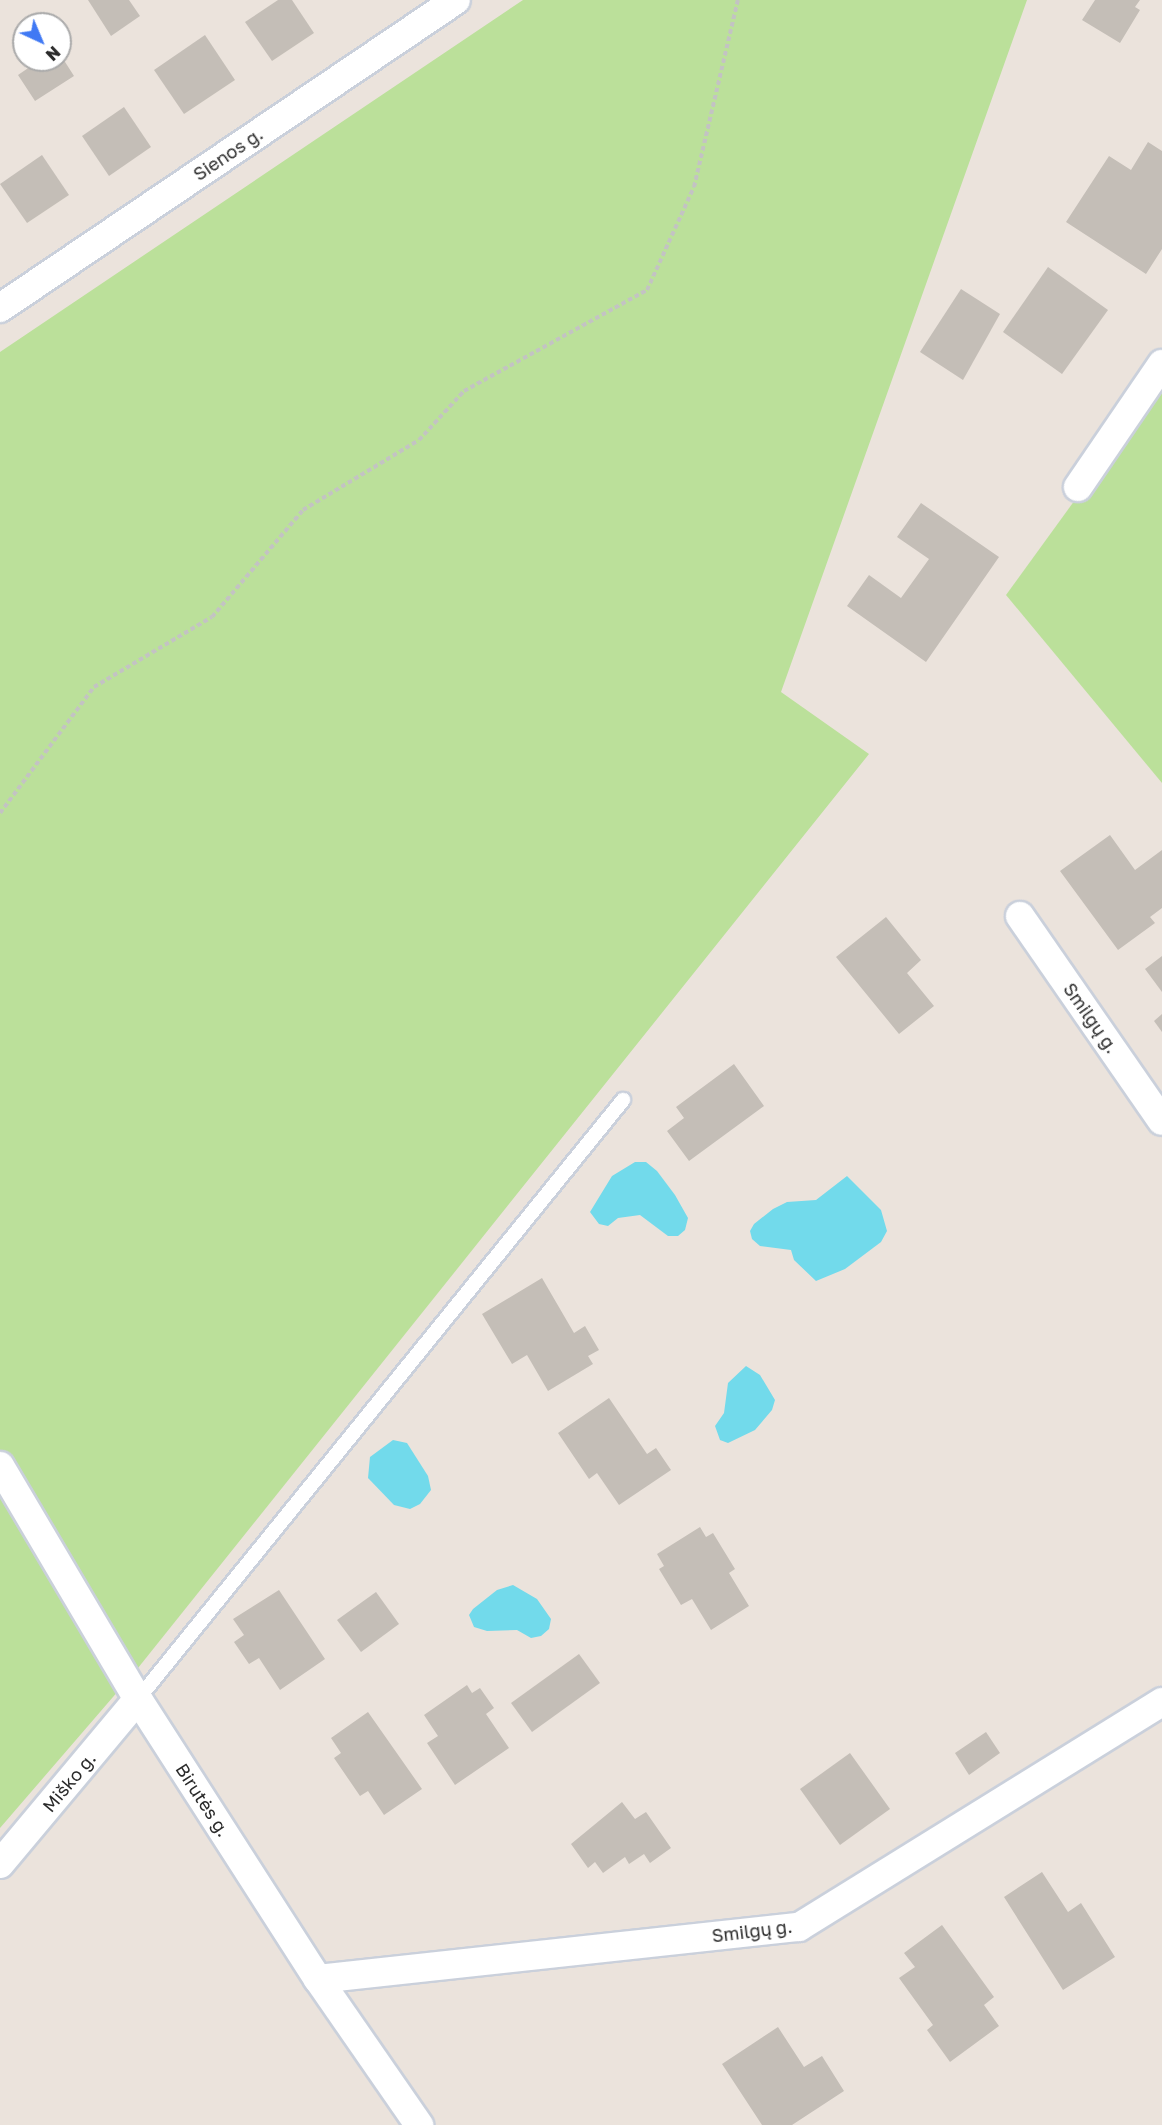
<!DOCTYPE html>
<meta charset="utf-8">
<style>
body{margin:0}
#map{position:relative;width:1162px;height:2125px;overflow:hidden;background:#ebe3dc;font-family:"Golos Text",sans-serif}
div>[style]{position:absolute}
.green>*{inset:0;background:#bbe09a}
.water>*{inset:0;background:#72daeb}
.building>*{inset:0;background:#c4beb7}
.path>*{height:4px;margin-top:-2px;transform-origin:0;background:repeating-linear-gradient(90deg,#c3c3c3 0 4.5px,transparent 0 7.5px)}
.roads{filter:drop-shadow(2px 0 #cad0db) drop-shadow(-2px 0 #cad0db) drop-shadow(0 2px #cad0db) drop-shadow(0 -2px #cad0db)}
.lane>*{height:14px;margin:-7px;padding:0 7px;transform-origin:7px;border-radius:7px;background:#fff}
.street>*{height:28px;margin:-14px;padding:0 14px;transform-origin:14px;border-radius:14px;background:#fff}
span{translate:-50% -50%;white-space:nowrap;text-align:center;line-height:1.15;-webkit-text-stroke:4.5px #fff;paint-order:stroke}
.street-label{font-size:18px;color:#2a2a2a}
.north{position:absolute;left:12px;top:12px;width:60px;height:60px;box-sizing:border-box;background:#fff;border:2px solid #aaa;border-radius:50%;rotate:136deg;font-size:16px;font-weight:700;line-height:24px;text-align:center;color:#2a2a2a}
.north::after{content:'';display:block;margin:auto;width:21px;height:27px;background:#4079f4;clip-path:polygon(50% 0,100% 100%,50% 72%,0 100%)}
</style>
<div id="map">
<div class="green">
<i style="clip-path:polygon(523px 0,1027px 0,781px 692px,869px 754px,138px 1668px,0 1828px,0 352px)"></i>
<i style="clip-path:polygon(1162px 380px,1162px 783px,1006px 595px)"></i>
</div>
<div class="water">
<i style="clip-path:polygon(635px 1162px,646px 1162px,657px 1171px,675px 1195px,688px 1218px,685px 1230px,678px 1236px,668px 1236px,640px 1215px,618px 1218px,608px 1226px,599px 1224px,590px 1212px,612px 1176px)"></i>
<i style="clip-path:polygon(847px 1176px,881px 1210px,887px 1231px,881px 1242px,845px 1269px,816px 1281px,794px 1260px,791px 1250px,760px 1246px,752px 1239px,750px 1231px,754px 1224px,773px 1209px,787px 1202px,816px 1200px)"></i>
<i style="clip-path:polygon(746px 1366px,760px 1375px,775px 1400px,772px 1410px,755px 1430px,728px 1443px,720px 1440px,715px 1426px,724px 1413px,728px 1383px)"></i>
<i style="clip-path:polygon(393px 1440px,407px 1443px,428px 1476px,431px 1490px,420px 1504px,410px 1509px,394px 1505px,368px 1478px,370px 1457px)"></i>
<i style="clip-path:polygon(513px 1585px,537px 1599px,551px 1619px,549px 1629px,541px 1636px,531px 1638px,517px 1630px,487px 1631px,474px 1627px,469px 1615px,473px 1609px,497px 1590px)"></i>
</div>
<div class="building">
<i style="clip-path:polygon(88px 0,129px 0,140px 16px,111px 36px)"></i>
<i style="clip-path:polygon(278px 0,292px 0,314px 33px,272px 61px,245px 22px)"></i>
<i style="clip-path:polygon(1095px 0,1140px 0,1135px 7px,1140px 10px,1120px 43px,1082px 20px)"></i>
<i style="clip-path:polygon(205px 35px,235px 80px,184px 114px,154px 70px)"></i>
<i style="clip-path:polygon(60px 54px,74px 76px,35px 101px,18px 75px,40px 60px,60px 60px)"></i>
<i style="clip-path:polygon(124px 107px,151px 147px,109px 176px,82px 136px)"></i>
<i style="clip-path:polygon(1148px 142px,1162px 151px,1162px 249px,1146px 274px,1066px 222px,1109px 156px,1131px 170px)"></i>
<i style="clip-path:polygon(42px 155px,69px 195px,27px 223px,0 184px)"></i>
<i style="clip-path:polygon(1048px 267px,1108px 310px,1062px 374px,1003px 332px)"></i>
<i style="clip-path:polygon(961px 289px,1000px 314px,963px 380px,920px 352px)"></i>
<i style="clip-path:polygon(921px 503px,999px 557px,926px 662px,847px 606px,869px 575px,901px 598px,929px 559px,897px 537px)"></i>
<i style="clip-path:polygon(1110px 835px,1135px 870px,1162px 850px,1162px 908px,1150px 917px,1155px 923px,1118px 950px,1060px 871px)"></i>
<i style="clip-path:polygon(886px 917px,921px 960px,907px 973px,934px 1006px,899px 1034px,836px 957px)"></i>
<i style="clip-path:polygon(1162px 956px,1162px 992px,1145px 969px)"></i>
<i style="clip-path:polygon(1162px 1014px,1162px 1032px,1154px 1021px)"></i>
<i style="clip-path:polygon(734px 1064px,764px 1106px,689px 1161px,667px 1131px,684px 1118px,676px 1107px)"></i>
<i style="clip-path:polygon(542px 1278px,574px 1333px,585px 1326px,599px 1350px,588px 1356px,593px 1364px,548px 1391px,527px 1355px,512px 1364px,482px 1314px)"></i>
<i style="clip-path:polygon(609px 1398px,647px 1454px,656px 1448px,671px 1470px,619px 1505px,597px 1473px,589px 1479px,558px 1433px)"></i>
<i style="clip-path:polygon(700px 1527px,706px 1537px,713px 1533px,735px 1569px,729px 1573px,749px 1606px,711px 1630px,692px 1599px,681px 1605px,659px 1569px,664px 1566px,657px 1554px)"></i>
<i style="clip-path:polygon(279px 1590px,325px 1659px,280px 1690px,259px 1658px,249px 1664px,234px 1642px,244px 1635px,233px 1619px)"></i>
<i style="clip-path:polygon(376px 1592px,399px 1624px,361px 1652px,337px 1620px)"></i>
<i style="clip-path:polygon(579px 1654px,600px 1683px,532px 1732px,511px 1703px)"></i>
<i style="clip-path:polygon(467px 1685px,472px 1693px,480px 1688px,494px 1708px,486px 1714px,509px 1748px,455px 1785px,427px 1743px,438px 1736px,424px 1715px)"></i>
<i style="clip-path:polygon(368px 1712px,422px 1789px,384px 1815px,368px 1791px,360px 1796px,334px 1758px,341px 1753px,331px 1738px)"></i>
<i style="clip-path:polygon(986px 1732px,1000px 1753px,969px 1775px,955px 1753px)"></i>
<i style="clip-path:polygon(850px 1753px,890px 1809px,840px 1845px,800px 1789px)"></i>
<i style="clip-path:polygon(622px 1802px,635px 1819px,646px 1812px,671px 1848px,650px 1863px,644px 1854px,629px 1864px,625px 1857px,603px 1873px,595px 1862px,588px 1868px,571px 1844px)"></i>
<i style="clip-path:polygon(1042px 1872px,1068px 1912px,1081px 1903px,1115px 1957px,1063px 1990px,1004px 1897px)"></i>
<i style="clip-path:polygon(942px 1925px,994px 1997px,984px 2005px,999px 2026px,950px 2062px,927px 2030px,933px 2025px,899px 1978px,915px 1967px,904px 1953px)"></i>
<i style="clip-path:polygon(778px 2027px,804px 2067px,822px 2056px,844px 2091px,792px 2125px,762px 2125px,722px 2064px)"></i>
</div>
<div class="path">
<i style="left:0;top:813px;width:157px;rotate:-53.3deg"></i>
<i style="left:94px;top:687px;width:137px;rotate:-30.7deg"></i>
<i style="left:212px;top:617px;width:140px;rotate:-49.6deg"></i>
<i style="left:303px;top:510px;width:135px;rotate:-31.1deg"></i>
<i style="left:419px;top:440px;width:67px;rotate:-47.4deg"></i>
<i style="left:464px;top:391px;width:209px;rotate:-28.9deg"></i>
<i style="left:647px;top:290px;width:113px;rotate:-65.5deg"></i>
<i style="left:694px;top:187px;width:192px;rotate:-76.8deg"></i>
</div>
<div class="roads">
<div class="lane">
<i style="left:138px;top:1699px;width:771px;rotate:-51deg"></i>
</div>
<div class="street">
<i style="left:0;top:308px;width:550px;rotate:-34.04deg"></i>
<i style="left:1078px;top:487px;width:149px;rotate:-55.7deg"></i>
<i style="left:1020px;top:916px;width:249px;rotate:55.3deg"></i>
<i style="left:0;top:1466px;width:271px;rotate:59.4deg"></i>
<i style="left:138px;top:1699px;width:333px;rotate:57.3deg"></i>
<i style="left:318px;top:1979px;width:178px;rotate:55.3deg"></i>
<i style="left:0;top:1864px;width:215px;rotate:-50.1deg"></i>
<i style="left:318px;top:1979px;width:484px;rotate:-6.2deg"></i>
<i style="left:799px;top:1927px;width:427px;rotate:-31.8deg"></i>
</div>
</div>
<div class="street-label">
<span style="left:228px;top:154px;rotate:-34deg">Sienos g.</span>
<span style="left:1091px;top:1018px;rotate:55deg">Smilgų g.</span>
<span style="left:69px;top:1782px;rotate:-50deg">Miško g.</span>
<span style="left:203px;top:1800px;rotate:57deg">Birutės g.</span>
<span style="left:752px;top:1931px;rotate:-7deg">Smilgų g.</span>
</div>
<div class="north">N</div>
</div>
